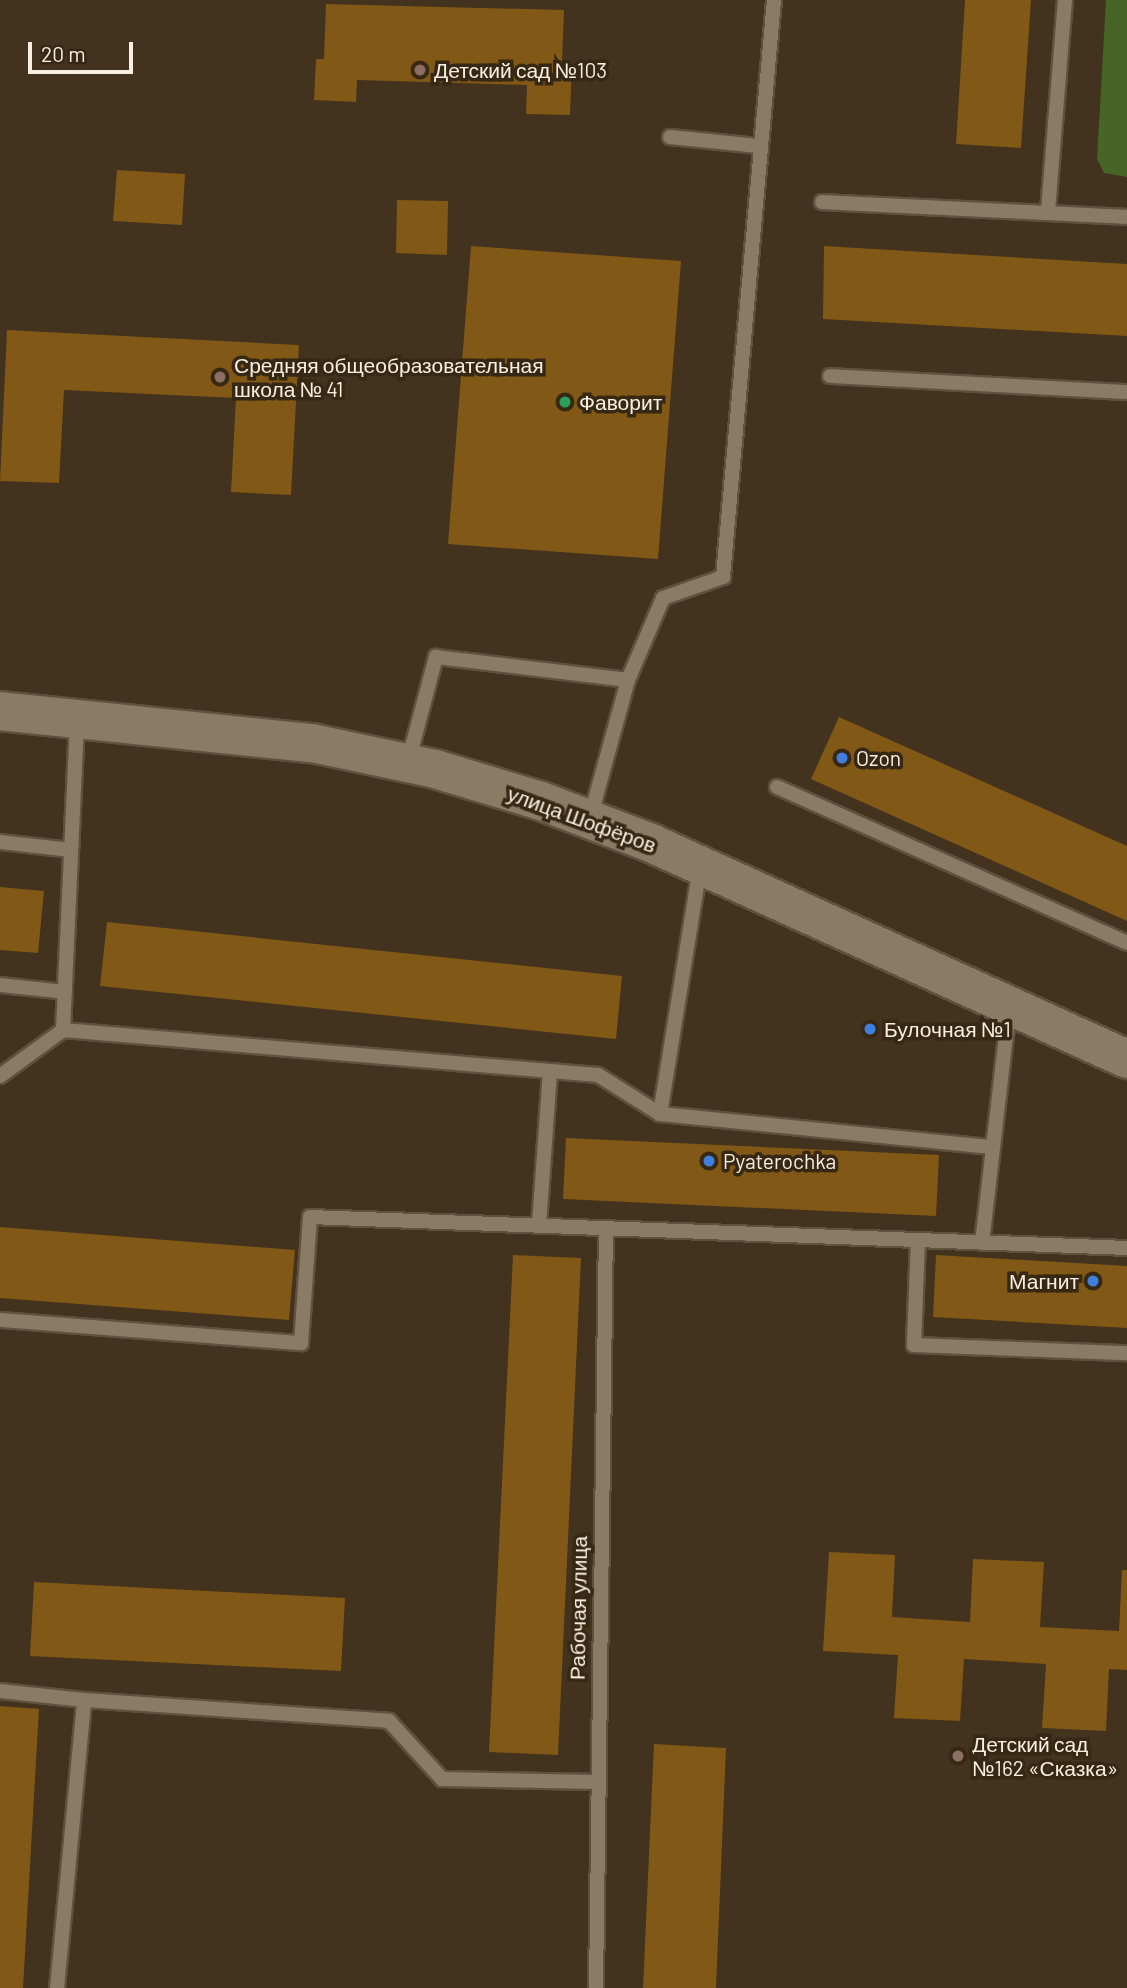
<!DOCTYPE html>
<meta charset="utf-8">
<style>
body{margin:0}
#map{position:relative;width:1127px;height:1988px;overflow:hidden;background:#42321e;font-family:Barlow,sans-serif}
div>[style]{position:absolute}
.green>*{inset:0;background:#476527}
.building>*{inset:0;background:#815815}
.roads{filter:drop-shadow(2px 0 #5e513e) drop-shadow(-2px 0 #5e513e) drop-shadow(0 2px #5e513e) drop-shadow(0 -2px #5e513e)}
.service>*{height:14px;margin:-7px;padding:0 7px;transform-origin:7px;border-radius:7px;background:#8c7b64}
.secondary>*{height:38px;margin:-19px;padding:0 19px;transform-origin:19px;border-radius:19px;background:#8c7b64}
.dots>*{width:19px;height:19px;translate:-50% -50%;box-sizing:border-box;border:4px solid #372814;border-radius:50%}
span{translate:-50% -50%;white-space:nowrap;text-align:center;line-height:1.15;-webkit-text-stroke:7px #372814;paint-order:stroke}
.poi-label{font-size:21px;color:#f8eee1}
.left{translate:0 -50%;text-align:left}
.right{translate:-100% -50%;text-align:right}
.street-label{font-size:21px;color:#f8eee1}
.scale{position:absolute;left:28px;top:42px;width:105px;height:32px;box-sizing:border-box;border:4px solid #f8eee1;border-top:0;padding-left:9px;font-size:21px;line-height:24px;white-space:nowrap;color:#f8eee1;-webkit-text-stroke:5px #372814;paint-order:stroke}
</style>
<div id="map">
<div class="green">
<i style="clip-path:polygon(1106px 0,1127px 0,1127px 177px,1104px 173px,1097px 159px)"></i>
</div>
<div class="building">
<i style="clip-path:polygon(965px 0,1031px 0,1021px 148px,956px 144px)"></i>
<i style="clip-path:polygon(326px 4px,564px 10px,562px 63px,572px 63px,570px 115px,526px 114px,527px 85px,357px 80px,356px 102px,314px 100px,316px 59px,324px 59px)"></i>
<i style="clip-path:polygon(117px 170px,185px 174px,182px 225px,113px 221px)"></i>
<i style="clip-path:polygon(397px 200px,448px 201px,447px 255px,396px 253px)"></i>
<i style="clip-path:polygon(471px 246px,681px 261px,658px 559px,448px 544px)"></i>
<i style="clip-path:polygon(824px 246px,1127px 264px,1127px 336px,823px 319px)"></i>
<i style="clip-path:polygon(7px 330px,299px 345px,291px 495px,231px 492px,236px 398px,64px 390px,59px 483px,0 481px)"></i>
<i style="clip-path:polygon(839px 717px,1127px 846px,1127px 921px,811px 779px)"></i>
<i style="clip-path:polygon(0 887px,44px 891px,38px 953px,0 950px)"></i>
<i style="clip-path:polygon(107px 922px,622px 976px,616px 1039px,100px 986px)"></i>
<i style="clip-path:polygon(566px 1138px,939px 1155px,936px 1216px,563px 1199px)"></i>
<i style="clip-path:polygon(0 1227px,295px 1250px,289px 1320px,0 1298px)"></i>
<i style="clip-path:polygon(513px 1255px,581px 1258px,558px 1755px,489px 1752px)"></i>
<i style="clip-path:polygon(936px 1255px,1127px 1266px,1127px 1328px,933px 1317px)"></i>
<i style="clip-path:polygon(829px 1552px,895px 1555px,892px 1617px,970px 1622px,973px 1559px,1044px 1562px,1040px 1627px,1119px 1631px,1122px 1570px,1127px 1570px,1127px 1670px,1109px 1669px,1106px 1731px,1042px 1728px,1046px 1664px,964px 1659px,960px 1721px,894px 1718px,898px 1655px,823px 1651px)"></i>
<i style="clip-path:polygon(34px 1582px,345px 1598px,341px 1671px,30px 1656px)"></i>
<i style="clip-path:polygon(0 1706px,39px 1709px,23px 1988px,0 1988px)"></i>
<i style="clip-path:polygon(654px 1744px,726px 1748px,716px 1988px,643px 1988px)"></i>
</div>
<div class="roads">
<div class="service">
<i style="left:670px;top:137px;width:89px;rotate:5.8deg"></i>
<i style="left:822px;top:202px;width:305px;rotate:2.8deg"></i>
<i style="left:1048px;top:211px;width:212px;rotate:-85.4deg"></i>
<i style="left:830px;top:376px;width:297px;rotate:3.1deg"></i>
<i style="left:628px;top:680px;width:89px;rotate:-66.9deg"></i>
<i style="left:663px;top:598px;width:64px;rotate:-19.3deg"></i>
<i style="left:723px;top:577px;width:579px;rotate:-84.95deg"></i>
<i style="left:408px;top:762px;width:109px;rotate:-75.1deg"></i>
<i style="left:436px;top:657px;width:193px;rotate:6.8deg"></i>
<i style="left:628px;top:680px;width:143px;rotate:105.4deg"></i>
<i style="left:777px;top:787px;width:383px;rotate:24deg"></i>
<i style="left:0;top:842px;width:71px;rotate:6.4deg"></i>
<i style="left:0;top:985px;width:65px;rotate:6.1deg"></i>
<i style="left:63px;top:1030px;width:310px;rotate:-87.4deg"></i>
<i style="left:0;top:1076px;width:78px;rotate:-36.1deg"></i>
<i style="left:63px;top:1030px;width:537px;rotate:4.81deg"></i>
<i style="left:598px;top:1075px;width:73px;rotate:32.2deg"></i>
<i style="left:660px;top:1114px;width:334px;rotate:5.7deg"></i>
<i style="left:660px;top:1114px;width:249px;rotate:-80.8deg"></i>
<i style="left:539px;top:1225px;width:154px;rotate:-85.9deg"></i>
<i style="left:918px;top:1240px;width:105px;rotate:92.2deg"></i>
<i style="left:914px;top:1345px;width:213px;rotate:2.2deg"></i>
<i style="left:982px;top:1243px;width:237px;rotate:-83.4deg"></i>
<i style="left:0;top:1320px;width:302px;rotate:4.4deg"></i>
<i style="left:301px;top:1343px;width:126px;rotate:-85.9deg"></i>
<i style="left:310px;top:1217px;width:818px;rotate:2.17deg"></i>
<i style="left:0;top:1691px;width:84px;rotate:6.1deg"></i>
<i style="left:57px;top:1988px;width:289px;rotate:-84.6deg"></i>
<i style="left:84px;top:1700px;width:306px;rotate:3.9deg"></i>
<i style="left:389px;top:1721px;width:79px;rotate:47.6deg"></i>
<i style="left:442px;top:1779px;width:155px;rotate:1.1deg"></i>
<i style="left:596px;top:1988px;width:760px;rotate:-89.25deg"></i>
</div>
<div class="secondary">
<i style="left:0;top:711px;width:314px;rotate:5.9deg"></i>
<i style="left:312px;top:743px;width:126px;rotate:11.9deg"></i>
<i style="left:435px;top:769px;width:111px;rotate:16.8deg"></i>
<i style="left:541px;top:801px;width:118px;rotate:20.9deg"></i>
<i style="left:651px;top:843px;width:523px;rotate:24.41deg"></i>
</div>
</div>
<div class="dots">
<i style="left:420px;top:70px;background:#8d6e63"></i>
<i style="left:220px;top:377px;background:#8d6e63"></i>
<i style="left:565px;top:402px;background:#2e9e5b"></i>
<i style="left:842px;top:758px;background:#3f7fe0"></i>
<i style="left:870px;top:1029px;background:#3f7fe0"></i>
<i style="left:709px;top:1161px;background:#3f7fe0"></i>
<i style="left:1093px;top:1281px;background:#3f7fe0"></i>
<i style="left:958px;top:1756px;background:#8d6e63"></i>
</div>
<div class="poi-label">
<span class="left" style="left:434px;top:70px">Детский сад №103</span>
<span class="left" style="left:234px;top:377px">Средняя общеобразовательная<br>школа № 41</span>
<span class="left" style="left:579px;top:402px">Фаворит</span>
<span class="left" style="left:856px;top:758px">Ozon</span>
<span class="left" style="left:884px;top:1029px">Булочная №1</span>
<span class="left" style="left:723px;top:1161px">Pyaterochka</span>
<span class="right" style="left:1079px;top:1281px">Магнит</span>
<span class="left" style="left:972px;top:1756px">Детский сад<br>№162 «Сказка»</span>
</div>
<div class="street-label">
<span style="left:582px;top:819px;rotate:20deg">улица Шофёров</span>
<span style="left:578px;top:1608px;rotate:-89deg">Рабочая улица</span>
</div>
<div class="scale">20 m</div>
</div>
